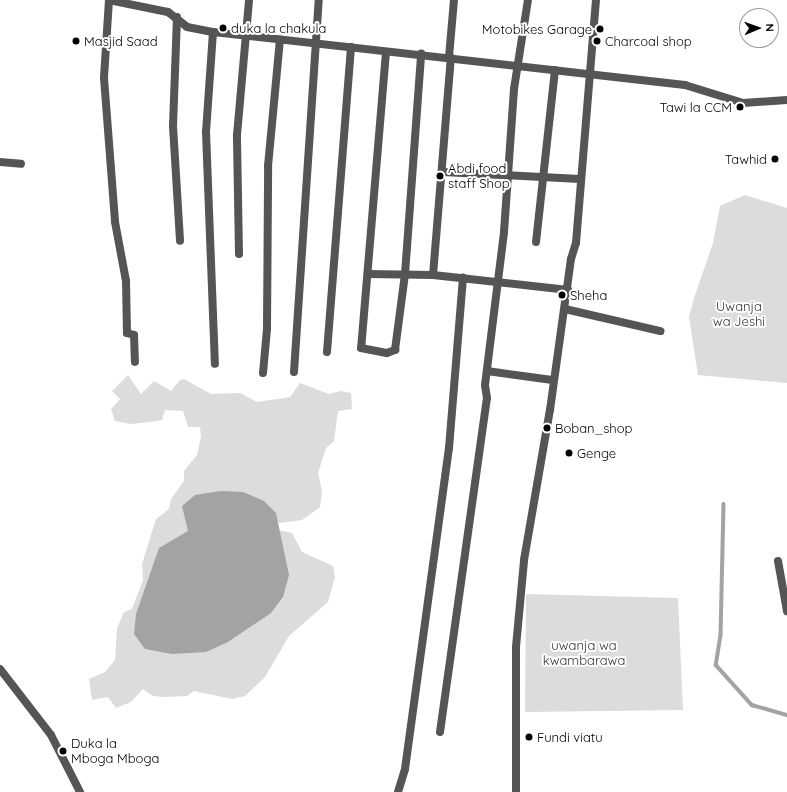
<!DOCTYPE html>
<style>
body{margin:0}
#map{position:relative;width:787px;height:792px;overflow:hidden;background:#fff;font-family:Quicksand,sans-serif}
div>[style]{position:absolute}
.green>*{inset:0;background:#dcdcdc}
.water>*{inset:0;background:#a3a3a3}
.stream>*{height:3.5px;margin:-1.75px;padding:0 1.75px;transform-origin:1.75px;border-radius:1.75px;background:#a3a3a3}
.street>*{height:8px;margin:-4px;padding:0 4px;transform-origin:4px;border-radius:4px;background:#555}
.dots>*{width:11px;height:11px;translate:-50% -50%;box-sizing:border-box;border:2px solid #fff;border-radius:50%}
span{translate:-50% -50%;white-space:nowrap;text-align:center;line-height:1.15;-webkit-text-stroke:4px #fff;paint-order:stroke}
.poi-label{font-size:13px;color:#000}
.left{translate:0 -50%;text-align:left}
.right{translate:-100% -50%;text-align:right}
.park-label{font-size:13px;color:#333}
.north{position:absolute;left:739px;top:8px;width:40px;height:40px;box-sizing:border-box;background:#fff;border:1px solid #999;border-radius:50%;rotate:88deg;font-size:11px;font-weight:700;line-height:16px;text-align:center;color:#000}
.north::after{content:'';display:block;margin:auto;width:14px;height:18px;background:#000;clip-path:polygon(50% 0,100% 100%,50% 72%,0 100%)}
</style>
<div id="map">
<div class="green">
<i style="clip-path:polygon(745px 195px,787px 208px,787px 383px,698px 375px,689px 317px,694px 298px,713px 243px,720px 206px)"></i>
<i style="clip-path:polygon(128px 375px,141px 394px,154px 381px,171px 391px,180px 380px,184px 379px,211px 394px,240px 393px,257px 402px,290px 397px,300px 383px,329px 394px,341px 391px,351px 393px,352px 409px,338px 411px,334px 441px,326px 448px,318px 473px,322px 491px,320px 507px,302px 520px,273px 524px,273px 529px,292px 533px,302px 552px,333px 566px,335px 577px,328px 602px,289px 636px,265px 677px,245px 696px,232px 699px,194px 691px,187px 696px,165px 697px,153px 696px,143px 689px,131px 702px,116px 708px,108px 697px,92px 700px,89px 679px,105px 672px,115px 660px,117px 628px,124px 612px,132px 609px,143px 580px,142px 564px,156px 519px,169px 509px,171px 499px,184px 481px,184px 471px,197px 455px,201px 436px,200px 427px,188px 427px,183px 411px,165px 410px,162px 420px,157px 421px,131px 424px,115px 421px,111px 409px,120px 399px,112px 391px)"></i>
<i style="clip-path:polygon(526px 594px,678px 598px,683px 710px,525px 712px)"></i>
</div>
<div class="water">
<i style="clip-path:polygon(221px 491px,243px 492px,264px 501px,276px 513px,289px 575px,283px 597px,271px 613px,228px 642px,206px 652px,172px 654px,145px 649px,134px 634px,136px 614px,159px 548px,188px 531px,182px 506px,195px 495px)"></i>
</div>
<div class="stream">
<i style="left:724px;top:504px;width:131px;rotate:91.3deg"></i>
<i style="left:721px;top:635px;width:30px;rotate:99deg"></i>
<i style="left:716px;top:665px;width:54px;rotate:48deg"></i>
<i style="left:752px;top:705px;width:36px;rotate:16deg"></i>
</div>
<div class="street">
<i style="left:109px;top:0;width:60px;rotate:11.5deg"></i>
<i style="left:168px;top:12px;width:24px;rotate:38deg"></i>
<i style="left:187px;top:27px;width:26px;rotate:11deg"></i>
<i style="left:213px;top:32px;width:475px;rotate:6.4deg"></i>
<i style="left:685px;top:85px;width:61px;rotate:17.2deg"></i>
<i style="left:743px;top:103px;width:44px;rotate:-3.9deg"></i>
<i style="left:109px;top:0;width:78px;rotate:93.7deg"></i>
<i style="left:104px;top:78px;width:144px;rotate:85.6deg"></i>
<i style="left:115px;top:222px;width:60px;rotate:79.4deg"></i>
<i style="left:126px;top:281px;width:52px;rotate:88.9deg"></i>
<i style="left:127px;top:333px;width:7px;rotate:16deg"></i>
<i style="left:134px;top:335px;width:27px;rotate:88deg"></i>
<i style="left:177px;top:17px;width:109px;rotate:92.1deg"></i>
<i style="left:173px;top:126px;width:115px;rotate:86.5deg"></i>
<i style="left:213px;top:32px;width:100px;rotate:94deg"></i>
<i style="left:206px;top:132px;width:232px;rotate:87.8deg"></i>
<i style="left:386px;top:52px;width:297px;rotate:94.8deg"></i>
<i style="left:361px;top:348px;width:26px;rotate:11deg"></i>
<i style="left:387px;top:353px;width:9px;rotate:-21deg"></i>
<i style="left:395px;top:350px;width:77px;rotate:-82.5deg"></i>
<i style="left:405px;top:274px;width:221px;rotate:-85.8deg"></i>
<i style="left:449px;top:57px;width:57px;rotate:-85deg"></i>
<i style="left:0;top:162px;width:21px;rotate:5deg"></i>
<i style="left:443px;top:172px;width:137px;rotate:2.9deg"></i>
<i style="left:536px;top:242px;width:173px;rotate:-83.7deg"></i>
<i style="left:239px;top:254px;width:119px;rotate:-91deg"></i>
<i style="left:237px;top:135px;width:136px;rotate:-84.9deg"></i>
<i style="left:368px;top:274px;width:65px;rotate:0.9deg"></i>
<i style="left:433px;top:275px;width:136px;rotate:6.3deg"></i>
<i style="left:433px;top:275px;width:218px;rotate:-85.3deg"></i>
<i style="left:565px;top:309px;width:98px;rotate:13deg"></i>
<i style="left:327px;top:352px;width:306px;rotate:-85.5deg"></i>
<i style="left:487px;top:371px;width:66px;rotate:7.9deg"></i>
<i style="left:294px;top:372px;width:373px;rotate:-86.2deg"></i>
<i style="left:263px;top:373px;width:44px;rotate:-84.8deg"></i>
<i style="left:267px;top:329px;width:163px;rotate:-89.6deg"></i>
<i style="left:268px;top:166px;width:127px;rotate:-84.6deg"></i>
<i style="left:778px;top:561px;width:51px;rotate:79.8deg"></i>
<i style="left:0;top:669px;width:83px;rotate:52.3deg"></i>
<i style="left:51px;top:735px;width:64px;rotate:63deg"></i>
<i style="left:440px;top:732px;width:337px;rotate:-82deg"></i>
<i style="left:487px;top:398px;width:13px;rotate:-99deg"></i>
<i style="left:485px;top:385px;width:154px;rotate:-82.9deg"></i>
<i style="left:504px;top:232px;width:143px;rotate:-86deg"></i>
<i style="left:514px;top:89px;width:90px;rotate:-81.1deg"></i>
<i style="left:398px;top:792px;width:24px;rotate:-73deg"></i>
<i style="left:405px;top:769px;width:324px;rotate:-82.2deg"></i>
<i style="left:449px;top:448px;width:171px;rotate:-85.3deg"></i>
<i style="left:516px;top:792px;width:145px;rotate:-90deg"></i>
<i style="left:516px;top:647px;width:87px;rotate:-84.7deg"></i>
<i style="left:524px;top:560px;width:152px;rotate:-80.2deg"></i>
<i style="left:550px;top:410px;width:152px;rotate:-82.1deg"></i>
<i style="left:571px;top:259px;width:17px;rotate:-73deg"></i>
<i style="left:576px;top:243px;width:244px;rotate:-85.3deg"></i>
</div>
<div class="dots">
<i style="left:223px;top:28px;background:#000"></i>
<i style="left:600px;top:29px;background:#000"></i>
<i style="left:76px;top:41px;background:#000"></i>
<i style="left:597px;top:41px;background:#000"></i>
<i style="left:740px;top:107px;background:#000"></i>
<i style="left:775px;top:159px;background:#000"></i>
<i style="left:440px;top:176px;background:#000"></i>
<i style="left:562px;top:295px;background:#000"></i>
<i style="left:547px;top:428px;background:#000"></i>
<i style="left:569px;top:453px;background:#000"></i>
<i style="left:529px;top:737px;background:#000"></i>
<i style="left:63px;top:751px;background:#000"></i>
</div>
<div class="poi-label">
<span class="left" style="left:231px;top:28px">duka la chakula</span>
<span class="right" style="left:592px;top:29px">Motobikes Garage</span>
<span class="left" style="left:84px;top:41px">Masjid Saad</span>
<span class="left" style="left:605px;top:41px">Charcoal shop</span>
<span class="right" style="left:732px;top:107px">Tawi la CCM</span>
<span class="right" style="left:767px;top:159px">Tawhid</span>
<span class="left" style="left:448px;top:176px">Abdi food<br>staff Shop</span>
<span class="left" style="left:570px;top:295px">Sheha</span>
<span class="left" style="left:555px;top:428px">Boban_shop</span>
<span class="left" style="left:577px;top:453px">Genge</span>
<span class="left" style="left:537px;top:737px">Fundi viatu</span>
<span class="left" style="left:71px;top:751px">Duka la<br>Mboga Mboga</span>
</div>
<div class="park-label">
<span style="left:739px;top:314px">Uwanja<br>wa Jeshi</span>
<span style="left:584px;top:653px">uwanja wa<br>kwambarawa</span>
</div>
<div class="north">N</div>
</div>
